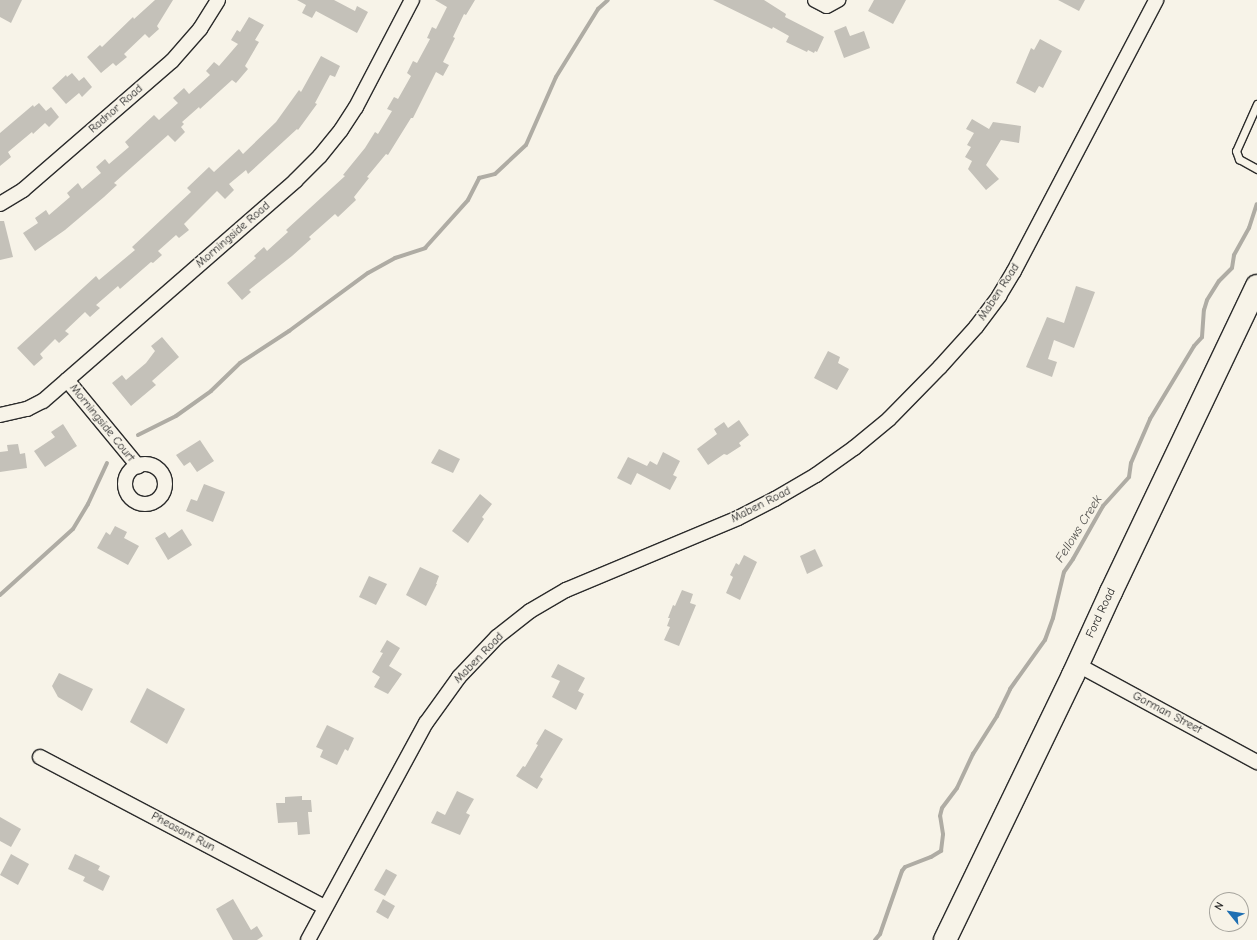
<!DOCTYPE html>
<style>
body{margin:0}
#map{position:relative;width:1257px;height:940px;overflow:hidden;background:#f7f3e8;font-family:"Comic Neue",sans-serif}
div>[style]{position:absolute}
.stream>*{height:4px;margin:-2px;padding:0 2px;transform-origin:2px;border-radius:2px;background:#afaca4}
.building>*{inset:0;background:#c4c1b9}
.roads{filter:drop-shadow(1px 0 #2b2b2b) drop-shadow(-1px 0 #2b2b2b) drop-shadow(0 1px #2b2b2b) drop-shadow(0 -1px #2b2b2b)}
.service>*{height:7px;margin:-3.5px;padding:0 3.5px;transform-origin:3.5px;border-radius:3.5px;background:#f7f3e8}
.minor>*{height:14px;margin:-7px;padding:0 7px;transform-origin:7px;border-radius:7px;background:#f7f3e8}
.minor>.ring{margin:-7px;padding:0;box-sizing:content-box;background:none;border:14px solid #f7f3e8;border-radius:50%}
.primary>*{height:22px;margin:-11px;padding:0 11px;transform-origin:11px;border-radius:11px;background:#f7f3e8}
span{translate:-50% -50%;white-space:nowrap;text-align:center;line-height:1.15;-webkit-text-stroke:3px #f7f3e8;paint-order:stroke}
.street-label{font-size:12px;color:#2b2b2b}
.water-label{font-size:13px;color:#53524f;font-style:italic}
.north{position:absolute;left:1209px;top:892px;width:40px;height:40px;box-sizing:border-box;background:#f7f3e8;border:1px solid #a5a39c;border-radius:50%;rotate:300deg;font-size:11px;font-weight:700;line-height:16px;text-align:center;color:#2b2b2b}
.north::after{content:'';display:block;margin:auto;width:14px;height:18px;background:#1f6fb2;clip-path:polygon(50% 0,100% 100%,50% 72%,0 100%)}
</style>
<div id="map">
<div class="stream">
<i style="left:138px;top:435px;width:42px;rotate:-26.6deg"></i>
<i style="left:176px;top:416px;width:43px;rotate:-35.5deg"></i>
<i style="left:211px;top:391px;width:40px;rotate:-44deg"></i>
<i style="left:240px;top:363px;width:59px;rotate:-33.1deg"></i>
<i style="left:289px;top:331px;width:98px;rotate:-36.3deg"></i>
<i style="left:368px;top:273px;width:31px;rotate:-29deg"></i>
<i style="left:395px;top:258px;width:32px;rotate:-18deg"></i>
<i style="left:425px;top:248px;width:64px;rotate:-48.1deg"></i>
<i style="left:468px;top:200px;width:25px;rotate:-63deg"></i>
<i style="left:479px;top:178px;width:16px;rotate:-14deg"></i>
<i style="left:495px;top:174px;width:42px;rotate:-43.1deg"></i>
<i style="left:526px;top:145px;width:74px;rotate:-66.2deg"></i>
<i style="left:556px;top:77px;width:80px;rotate:-58.3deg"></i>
<i style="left:598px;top:9px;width:13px;rotate:-42deg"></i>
<i style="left:0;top:595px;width:98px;rotate:-42.1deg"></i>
<i style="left:73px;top:529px;width:29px;rotate:-59deg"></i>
<i style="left:88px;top:504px;width:45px;rotate:-65.1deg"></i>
<i style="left:875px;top:940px;width:8px;rotate:-50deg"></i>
<i style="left:880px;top:934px;width:67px;rotate:-70.8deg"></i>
<i style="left:902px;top:871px;width:5px;rotate:-53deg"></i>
<i style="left:905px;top:867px;width:28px;rotate:-21deg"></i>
<i style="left:931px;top:857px;width:12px;rotate:-31deg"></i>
<i style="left:941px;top:851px;width:17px;rotate:-83deg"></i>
<i style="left:943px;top:834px;width:18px;rotate:-99deg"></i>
<i style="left:940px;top:816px;width:8px;rotate:-76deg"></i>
<i style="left:942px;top:808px;width:25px;rotate:-53deg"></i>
<i style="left:957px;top:788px;width:38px;rotate:-65deg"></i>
<i style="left:973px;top:754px;width:45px;rotate:-57.7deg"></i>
<i style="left:997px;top:716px;width:30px;rotate:-64deg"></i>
<i style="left:1010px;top:689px;width:60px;rotate:-54.5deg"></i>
<i style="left:1045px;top:640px;width:23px;rotate:-70deg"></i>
<i style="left:1053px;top:618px;width:47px;rotate:-76.6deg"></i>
<i style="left:1064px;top:572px;width:16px;rotate:-55deg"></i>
<i style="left:1073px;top:559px;width:61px;rotate:-60.5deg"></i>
<i style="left:1103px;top:506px;width:39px;rotate:-48deg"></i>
<i style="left:1129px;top:477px;width:14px;rotate:-82deg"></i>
<i style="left:1131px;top:463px;width:48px;rotate:-66.6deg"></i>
<i style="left:1150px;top:419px;width:85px;rotate:-58.9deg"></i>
<i style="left:1194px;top:346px;width:12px;rotate:-48deg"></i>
<i style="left:1202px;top:337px;width:27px;rotate:-86deg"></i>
<i style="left:1204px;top:310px;width:10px;rotate:-73deg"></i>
<i style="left:1207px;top:300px;width:22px;rotate:-58deg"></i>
<i style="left:1219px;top:281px;width:18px;rotate:-45deg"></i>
<i style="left:1232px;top:268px;width:13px;rotate:-81deg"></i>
<i style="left:1234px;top:255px;width:31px;rotate:-61deg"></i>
<i style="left:1249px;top:228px;width:25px;rotate:-72deg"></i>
</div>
<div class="building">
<i style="clip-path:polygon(0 0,22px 0,11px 23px,0 17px)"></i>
<i style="clip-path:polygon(155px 0,173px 0,157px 26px,159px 29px,149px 38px,145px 34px,124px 54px,127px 57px,116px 66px,113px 63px,101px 73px,87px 57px,100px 45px,102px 47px,133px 17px,134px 19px)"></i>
<i style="clip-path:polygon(297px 0,334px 0,355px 11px,357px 6px,368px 12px,357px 33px,316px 11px,312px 18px,302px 13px,306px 5px)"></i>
<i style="clip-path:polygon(435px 0,475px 0,466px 15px,464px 14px,453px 37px,455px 38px,443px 62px,449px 65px,443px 76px,436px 72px,413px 118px,411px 118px,388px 155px,386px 154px,367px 177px,369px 178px,354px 197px,356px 200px,338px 217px,335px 214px,309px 237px,311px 239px,292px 256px,249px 290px,251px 292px,242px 300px,227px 283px,256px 258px,254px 256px,264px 247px,267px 251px,288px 232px,286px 230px,345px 176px,343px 175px,365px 148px,375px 132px,378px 134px,392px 111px,387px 109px,394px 97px,398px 99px,411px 76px,407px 73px,413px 61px,417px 63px,430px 39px,427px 38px,432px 27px,436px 29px,447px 7px)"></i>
<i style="clip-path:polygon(713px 0,764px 0,786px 14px,785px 17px,824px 37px,817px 52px,815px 51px,814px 53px,808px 50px,807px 52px,786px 42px,789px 36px,773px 27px,772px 29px)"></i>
<i style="clip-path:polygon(874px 0,906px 0,893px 24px,868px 11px)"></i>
<i style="clip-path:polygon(1058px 0,1085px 0,1079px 11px)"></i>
<i style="clip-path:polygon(249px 17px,264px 25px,255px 40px,259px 42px,245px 66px,248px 69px,236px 83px,232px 80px,200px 109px,199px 107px,182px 122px,184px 124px,181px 127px,185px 132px,175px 142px,168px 135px,114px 183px,117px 185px,104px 197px,65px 230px,35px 251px,23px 233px,38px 223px,35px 218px,46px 210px,49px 215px,70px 197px,67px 193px,78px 183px,82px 189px,101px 173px,96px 167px,105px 159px,109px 164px,129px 147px,125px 142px,154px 115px,159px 120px,178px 103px,173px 98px,184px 88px,189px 94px,210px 75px,206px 71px,214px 62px,219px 66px,238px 44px,231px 40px,237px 30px,240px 32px)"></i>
<i style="clip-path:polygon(846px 26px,850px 36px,864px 31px,870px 48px,844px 58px,834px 31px)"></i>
<i style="clip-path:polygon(1040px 39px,1062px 51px,1043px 88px,1039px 86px,1035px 93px,1016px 83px,1031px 48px,1034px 50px)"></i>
<i style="clip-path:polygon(321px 56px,340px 66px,335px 77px,330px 75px,315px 103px,317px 104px,298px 130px,297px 129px,248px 174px,246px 170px,229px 184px,234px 190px,225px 199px,217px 191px,184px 224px,189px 230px,179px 238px,176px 235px,158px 251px,162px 255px,153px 263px,151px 262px,120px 289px,118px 286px,96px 305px,100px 308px,90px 317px,85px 312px,65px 331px,69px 334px,59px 343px,55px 339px,40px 354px,43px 358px,34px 366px,17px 348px,96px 276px,99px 280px,135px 250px,132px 247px,191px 192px,187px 188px,209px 167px,214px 172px,239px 149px,243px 154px,276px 122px,299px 90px,301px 92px)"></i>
<i style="clip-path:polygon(72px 73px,79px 81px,84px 77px,92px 87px,82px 97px,79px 93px,66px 104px,52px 88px,66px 75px,67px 77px)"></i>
<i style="clip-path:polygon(39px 103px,46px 111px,51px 107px,59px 117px,49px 127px,45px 123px,33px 134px,32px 132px,8px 152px,11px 157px,0 166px,0 133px,33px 105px,34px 107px)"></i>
<i style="clip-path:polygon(972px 119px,989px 129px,993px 122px,1021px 126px,1019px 143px,1001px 140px,986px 165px,999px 179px,986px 190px,968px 169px,972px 161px,965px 157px,971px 147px,967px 145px,974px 133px,966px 129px)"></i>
<i style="clip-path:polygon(0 221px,4px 221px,13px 257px,0 260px)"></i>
<i style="clip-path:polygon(1076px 286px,1095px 292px,1074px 348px,1054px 340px,1048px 359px,1057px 362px,1052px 377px,1026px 367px,1047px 317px,1064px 323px)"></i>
<i style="clip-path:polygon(162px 337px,179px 357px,152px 381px,156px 385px,131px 406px,112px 383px,122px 375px,126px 380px,146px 363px,155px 351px,151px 346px)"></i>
<i style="clip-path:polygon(828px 351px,840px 357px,838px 363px,849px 369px,837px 390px,814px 378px)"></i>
<i style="clip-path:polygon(739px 420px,749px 435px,739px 443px,741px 446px,727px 455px,724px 454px,708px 465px,697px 449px,717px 434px,714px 429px,724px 422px,728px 428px)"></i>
<i style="clip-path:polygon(63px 424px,77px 446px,45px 467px,34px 451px,55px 437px,51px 432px)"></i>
<i style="clip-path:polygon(200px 440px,214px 461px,197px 472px,190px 462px,184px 466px,176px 455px)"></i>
<i style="clip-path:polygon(18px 444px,20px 454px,25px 453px,27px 468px,0 472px,0 452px,8px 451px,7px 445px)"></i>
<i style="clip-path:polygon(439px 449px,460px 459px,453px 473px,431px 463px)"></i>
<i style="clip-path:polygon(663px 452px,680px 461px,673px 475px,677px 477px,670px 490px,637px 473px,631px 485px,617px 478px,628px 457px,647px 466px,650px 461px,657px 465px)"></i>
<i style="clip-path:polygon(204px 484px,225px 492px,213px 522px,186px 511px,191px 499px,197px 501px)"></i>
<i style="clip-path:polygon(480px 494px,492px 504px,482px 517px,484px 519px,468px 543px,452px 531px)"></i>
<i style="clip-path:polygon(115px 526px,127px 532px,124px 538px,139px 546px,128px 565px,97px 548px,106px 532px,110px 535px)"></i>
<i style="clip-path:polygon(182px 529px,192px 545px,168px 560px,155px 538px,165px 532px,169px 538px)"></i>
<i style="clip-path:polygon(815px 549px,823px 566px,807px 574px,800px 556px)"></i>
<i style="clip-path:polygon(744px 555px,757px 562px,740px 600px,726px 593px,733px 577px,730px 575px,736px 563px,739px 565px)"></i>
<i style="clip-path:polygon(420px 567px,439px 576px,436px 584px,437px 584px,426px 606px,406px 595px)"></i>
<i style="clip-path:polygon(369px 576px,387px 584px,376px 605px,359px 597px)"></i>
<i style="clip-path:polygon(682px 590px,693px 594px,690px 603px,696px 605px,679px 646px,664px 640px,670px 627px,667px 626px,670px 618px,668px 618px,673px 605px,675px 606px)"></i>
<i style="clip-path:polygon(387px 640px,400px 648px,389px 666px,402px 674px,388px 694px,374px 687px,380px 677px,372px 672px,383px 653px,380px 652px)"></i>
<i style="clip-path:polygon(558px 664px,585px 678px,578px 691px,584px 694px,576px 710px,552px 697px,560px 681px,551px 677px)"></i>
<i style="clip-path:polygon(59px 673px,93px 689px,82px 711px,58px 697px,52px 686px)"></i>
<i style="clip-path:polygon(147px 688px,185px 709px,167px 744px,130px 722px)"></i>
<i style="clip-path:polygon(327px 725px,354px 738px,348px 751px,345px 749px,337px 765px,320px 757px,323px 750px,316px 747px)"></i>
<i style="clip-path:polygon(545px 729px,563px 739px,540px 777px,543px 779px,537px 789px,516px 776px,523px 766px,525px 767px,538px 745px,536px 744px)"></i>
<i style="clip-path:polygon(457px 791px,474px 799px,466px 813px,470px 815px,460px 835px,431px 823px,437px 811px,445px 815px)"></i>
<i style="clip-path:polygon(302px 796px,302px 800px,311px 800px,312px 812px,308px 812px,310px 834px,298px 835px,297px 822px,278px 823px,276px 803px,285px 803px,285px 797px)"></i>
<i style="clip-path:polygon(0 817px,21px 829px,11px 847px,0 841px)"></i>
<i style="clip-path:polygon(11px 854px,29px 864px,18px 885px,0 875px)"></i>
<i style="clip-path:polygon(75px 854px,100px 866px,98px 870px,110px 876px,103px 891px,83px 881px,85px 877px,68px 869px)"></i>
<i style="clip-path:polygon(386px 869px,397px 875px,385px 896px,374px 890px)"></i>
<i style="clip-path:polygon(233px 899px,251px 930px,257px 926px,263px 936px,257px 940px,233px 940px,216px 909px)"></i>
<i style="clip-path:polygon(383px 899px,395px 906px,388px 919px,376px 912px)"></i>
</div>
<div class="roads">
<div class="service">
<i style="left:1257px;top:104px;width:51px;rotate:114.1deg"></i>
<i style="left:1236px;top:151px;width:9px;rotate:69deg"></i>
<i style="left:1239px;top:159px;width:21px;rotate:29deg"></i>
</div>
<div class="minor">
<i style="left:815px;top:0;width:13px;rotate:27deg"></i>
<i style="left:827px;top:6px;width:13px;rotate:-29deg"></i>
<i style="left:0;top:204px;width:27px;rotate:-31deg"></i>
<i style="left:23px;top:190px;width:197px;rotate:-40.9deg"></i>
<i style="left:172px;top:61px;width:43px;rotate:-48.8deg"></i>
<i style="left:200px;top:29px;width:34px;rotate:-58deg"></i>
<i style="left:67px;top:380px;width:112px;rotate:50.5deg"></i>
<i style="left:0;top:415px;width:28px;rotate:-13deg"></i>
<i style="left:27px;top:409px;width:18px;rotate:-27deg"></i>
<i style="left:43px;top:401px;width:335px;rotate:-41.1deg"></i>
<i style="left:295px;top:181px;width:35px;rotate:-45deg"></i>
<i style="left:320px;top:156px;width:33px;rotate:-51deg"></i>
<i style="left:341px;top:130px;width:27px;rotate:-57deg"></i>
<i style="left:356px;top:107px;width:121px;rotate:-62.4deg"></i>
<i class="ring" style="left:125px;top:464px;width:26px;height:26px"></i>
<i style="left:1078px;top:665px;width:204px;rotate:28.5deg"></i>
<i style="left:40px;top:757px;width:322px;rotate:27.8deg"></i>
<i style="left:308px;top:940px;width:247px;rotate:-61.5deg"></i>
<i style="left:426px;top:723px;width:57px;rotate:-54.3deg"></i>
<i style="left:459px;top:677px;width:55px;rotate:-46.5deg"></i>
<i style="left:497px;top:637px;width:42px;rotate:-38.2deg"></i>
<i style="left:530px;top:611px;width:42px;rotate:-30.3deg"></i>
<i style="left:566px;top:590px;width:186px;rotate:-22.7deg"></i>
<i style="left:738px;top:518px;width:42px;rotate:-27.2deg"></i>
<i style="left:775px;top:499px;width:48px;rotate:-30.3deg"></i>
<i style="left:816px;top:475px;width:47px;rotate:-35.4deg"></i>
<i style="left:854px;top:448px;width:45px;rotate:-39.6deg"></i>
<i style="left:889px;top:419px;width:73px;rotate:-45.6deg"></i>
<i style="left:940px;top:367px;width:54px;rotate:-48deg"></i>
<i style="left:976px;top:327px;width:39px;rotate:-53deg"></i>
<i style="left:999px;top:296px;width:29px;rotate:-59deg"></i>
<i style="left:1014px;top:271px;width:306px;rotate:-62.3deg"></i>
</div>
<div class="primary">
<i style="left:945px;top:940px;width:294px;rotate:-64.2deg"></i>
<i style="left:1073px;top:675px;width:91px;rotate:-65.4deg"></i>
<i style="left:1111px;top:592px;width:339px;rotate:-64.5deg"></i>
</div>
</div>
<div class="street-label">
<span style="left:116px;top:109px;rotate:-41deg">Radnor Road</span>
<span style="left:233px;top:235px;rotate:-41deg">Morningside Road</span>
<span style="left:999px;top:292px;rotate:-57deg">Maben Road</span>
<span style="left:102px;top:423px;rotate:51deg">Morningside Court</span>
<span style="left:761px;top:505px;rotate:-27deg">Maben Road</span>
<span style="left:1101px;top:613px;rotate:-65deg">Ford Road</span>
<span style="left:479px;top:658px;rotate:-46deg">Maben Road</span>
<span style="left:1167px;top:713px;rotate:28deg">Gorman Street</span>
<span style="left:183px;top:832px;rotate:28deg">Pheasant Run</span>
</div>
<div class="water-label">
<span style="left:1079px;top:529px;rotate:-58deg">Fellows Creek</span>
</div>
<div class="north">N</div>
</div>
